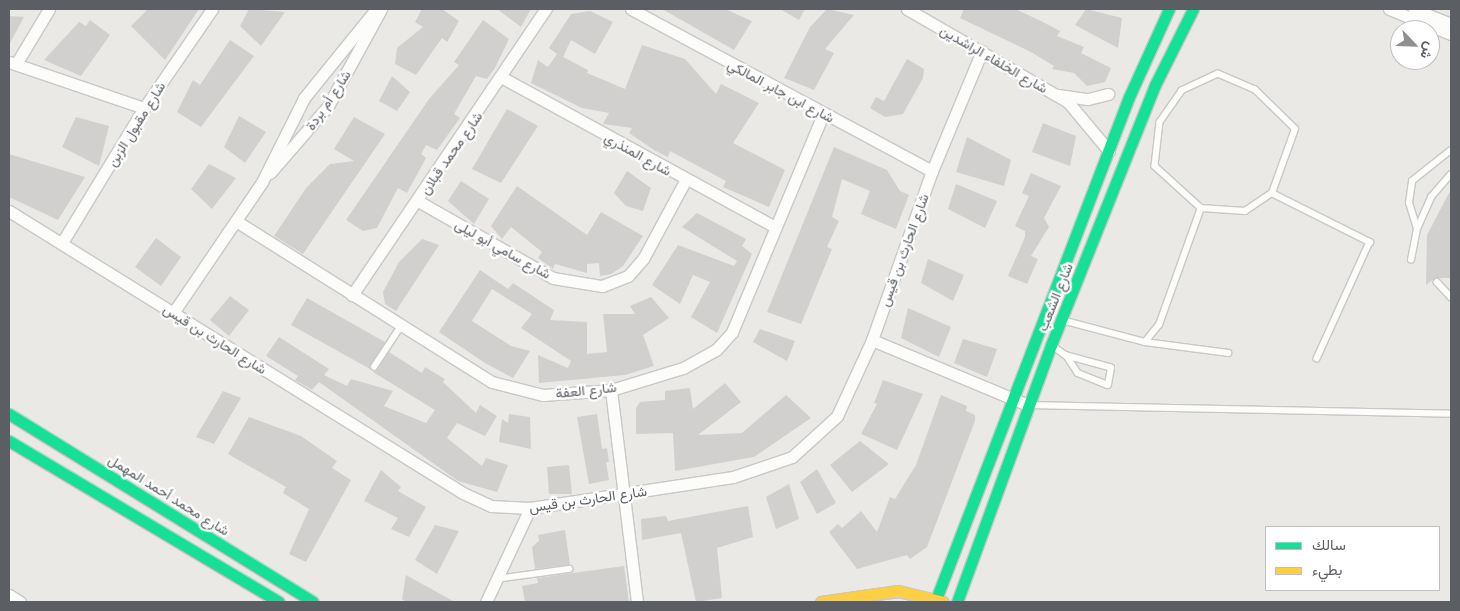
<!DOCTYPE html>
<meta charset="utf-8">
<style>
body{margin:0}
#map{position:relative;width:1460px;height:611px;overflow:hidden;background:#ebe9e5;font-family:Poppins,Vazirmatn,sans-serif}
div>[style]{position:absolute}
.building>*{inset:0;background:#d1d0ce}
.roads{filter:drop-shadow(1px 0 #c7c8c7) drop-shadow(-1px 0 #c7c8c7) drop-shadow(0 1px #c7c8c7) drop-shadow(0 -1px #c7c8c7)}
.lane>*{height:5.5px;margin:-2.75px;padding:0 2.75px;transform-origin:2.75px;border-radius:2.75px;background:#fcfcfb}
.street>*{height:11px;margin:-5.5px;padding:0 5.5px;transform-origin:5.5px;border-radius:5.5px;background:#fcfcfb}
.fast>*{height:11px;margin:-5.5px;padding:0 5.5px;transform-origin:5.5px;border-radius:5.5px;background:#16e098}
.slow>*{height:11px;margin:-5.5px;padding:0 5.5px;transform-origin:5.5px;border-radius:5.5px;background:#ffcf43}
span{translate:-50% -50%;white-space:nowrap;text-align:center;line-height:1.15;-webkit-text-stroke:4.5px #fff;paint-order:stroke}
.street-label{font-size:14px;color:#5b5f63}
.frame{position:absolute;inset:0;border:10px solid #5b5f63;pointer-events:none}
.legend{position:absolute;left:1265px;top:526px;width:175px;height:65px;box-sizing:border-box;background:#fff;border:1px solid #bdbfc1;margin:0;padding:6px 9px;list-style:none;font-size:15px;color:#5b5f63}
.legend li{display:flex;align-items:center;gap:10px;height:25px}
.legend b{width:25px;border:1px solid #bdbfc1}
.north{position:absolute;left:1390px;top:20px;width:50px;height:50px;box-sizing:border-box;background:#fff;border:1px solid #bdbfc1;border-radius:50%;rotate:114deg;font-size:14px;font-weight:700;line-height:20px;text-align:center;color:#5b5f63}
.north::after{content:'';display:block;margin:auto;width:18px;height:22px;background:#8d8f90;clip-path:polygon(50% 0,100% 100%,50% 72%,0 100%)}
</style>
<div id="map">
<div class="building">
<i style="clip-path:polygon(148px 9px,199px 9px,165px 60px,131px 26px)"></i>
<i style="clip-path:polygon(249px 9px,285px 12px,261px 46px,240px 26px)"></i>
<i style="clip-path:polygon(422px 9px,442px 9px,459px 21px,447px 42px,442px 38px,416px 75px,395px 64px,397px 48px,423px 27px,415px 22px)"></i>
<i style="clip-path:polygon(497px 9px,531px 9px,521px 27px)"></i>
<i style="clip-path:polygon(662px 9px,725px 9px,752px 21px,734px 50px)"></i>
<i style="clip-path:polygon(780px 9px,805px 9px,799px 20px)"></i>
<i style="clip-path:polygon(827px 9px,854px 15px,825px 49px,834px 53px,814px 90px,784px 78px,810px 27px)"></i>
<i style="clip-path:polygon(964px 9px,1015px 9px,1039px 20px,1060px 31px,1057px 36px,1084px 47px,1081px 53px,1111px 68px,1105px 82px,1087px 86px,1074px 73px,1052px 69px,1054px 66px,1031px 52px,960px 18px)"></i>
<i style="clip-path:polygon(1086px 9px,1122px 18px,1118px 48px,1075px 25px)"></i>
<i style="clip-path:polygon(590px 11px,613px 22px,595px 54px,571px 40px,563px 57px,588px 70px,587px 73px,625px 89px,642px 45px,685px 59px,716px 94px,721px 84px,759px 103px,733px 143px,785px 170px,769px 207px,723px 187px,726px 181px,670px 151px,668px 157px,654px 150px,629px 133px,632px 128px,603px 124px,609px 113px,582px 108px,531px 83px,538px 60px,548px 67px,557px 54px,549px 48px,571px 14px)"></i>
<i style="clip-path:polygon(9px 16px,24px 17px,9px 45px)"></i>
<i style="clip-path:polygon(90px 20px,110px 35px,81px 76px,44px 60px,79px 22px,86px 26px)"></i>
<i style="clip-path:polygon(483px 20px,509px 39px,495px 68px,487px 79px,476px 76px,454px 114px,460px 118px,437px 150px,426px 145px,421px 154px,426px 158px,407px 193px,398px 188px,377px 228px,363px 231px,346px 220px,429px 99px,459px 65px,454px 62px)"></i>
<i style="clip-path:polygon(230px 40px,254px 56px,201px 127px,177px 112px,193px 80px,200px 85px)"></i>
<i style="clip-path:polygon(907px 59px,924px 69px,923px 78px,903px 114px,885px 117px,870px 108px,876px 97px,884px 101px)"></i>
<i style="clip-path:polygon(392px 76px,410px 92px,397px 111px,379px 101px)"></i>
<i style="clip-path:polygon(507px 109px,538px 126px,501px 183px,472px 169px)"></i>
<i style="clip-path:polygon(239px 116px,266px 132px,245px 163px,224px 147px)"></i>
<i style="clip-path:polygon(76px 117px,109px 126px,99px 166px,62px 147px)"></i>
<i style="clip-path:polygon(354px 117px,385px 134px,303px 254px,274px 236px,306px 188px,330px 164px,354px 161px,334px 149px)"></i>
<i style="clip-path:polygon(1043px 123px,1076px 136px,1070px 166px,1032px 152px)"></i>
<i style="clip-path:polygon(967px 137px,1011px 160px,1004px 186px,956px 172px)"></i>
<i style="clip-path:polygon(834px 147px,887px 170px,900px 191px,909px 195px,896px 229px,861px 214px,870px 191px,842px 179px,832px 217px,839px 221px,827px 247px,832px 249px,801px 324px,767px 312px)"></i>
<i style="clip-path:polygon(9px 154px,85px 177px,58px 220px,9px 197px)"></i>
<i style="clip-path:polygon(209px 164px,236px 178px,212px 209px,191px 189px)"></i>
<i style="clip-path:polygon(627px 171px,651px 188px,643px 211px,626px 206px,614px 193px)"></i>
<i style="clip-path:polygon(1031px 173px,1061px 186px,1044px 218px,1049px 227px,1031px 256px,1038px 259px,1027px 284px,1008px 276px,1025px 237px,1025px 231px,1015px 226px,1029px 196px,1022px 193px)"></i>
<i style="clip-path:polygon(461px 181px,489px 199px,474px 224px,448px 201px)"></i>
<i style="clip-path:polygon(956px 184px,997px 201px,985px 228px,948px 209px)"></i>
<i style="clip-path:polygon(517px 186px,587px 235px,601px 212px,643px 236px,623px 266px,611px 274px,600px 276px,599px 263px,587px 264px,587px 273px,555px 264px,553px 269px,538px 258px,542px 252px,511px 227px,502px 239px,491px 226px)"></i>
<i style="clip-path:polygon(1451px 189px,1451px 278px,1435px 278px,1426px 285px,1427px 235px)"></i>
<i style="clip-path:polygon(697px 213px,746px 239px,742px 246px,752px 254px,717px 333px,691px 317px,710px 282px,693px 275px,680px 304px,652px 285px,678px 245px,734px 266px,737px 261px,682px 227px)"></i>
<i style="clip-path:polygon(156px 238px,181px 257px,161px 286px,135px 267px)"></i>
<i style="clip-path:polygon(422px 239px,439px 245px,396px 311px,385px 304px,383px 292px,399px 262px)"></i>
<i style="clip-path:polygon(928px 259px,964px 275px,953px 301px,921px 283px)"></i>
<i style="clip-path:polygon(480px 270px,508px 289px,513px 283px,554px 310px,550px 320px,587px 322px,587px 354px,607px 352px,603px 314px,635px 314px,630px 306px,651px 297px,669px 318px,643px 335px,654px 366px,625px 375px,539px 383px,538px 355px,568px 368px,571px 361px,521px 328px,532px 314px,492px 289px,472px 321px,511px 346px,530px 351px,513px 378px,485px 363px,439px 332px)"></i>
<i style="clip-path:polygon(230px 296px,249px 310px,229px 336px,210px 320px)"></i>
<i style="clip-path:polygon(307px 298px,385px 342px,370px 369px,291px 325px)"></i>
<i style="clip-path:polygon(908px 308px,951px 327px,939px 357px,901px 338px)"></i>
<i style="clip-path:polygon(760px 329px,795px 341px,787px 361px,753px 342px)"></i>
<i style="clip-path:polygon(279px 337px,329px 369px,324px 375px,347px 386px,351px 379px,393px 391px,384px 406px,426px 423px,435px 410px,373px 372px,389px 352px,422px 373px,425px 367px,445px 379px,443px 382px,476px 413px,480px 405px,497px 416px,485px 436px,457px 423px,447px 438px,482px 466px,486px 458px,508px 465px,497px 492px,458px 481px,319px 382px,312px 390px,295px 380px,298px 376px,266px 356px)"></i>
<i style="clip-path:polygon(963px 339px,997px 349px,987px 377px,954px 363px)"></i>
<i style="clip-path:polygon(883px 380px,923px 394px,897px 450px,861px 434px,877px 404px,874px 403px)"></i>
<i style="clip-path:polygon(725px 383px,741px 402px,698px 435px,742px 433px,786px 395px,811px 418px,754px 457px,675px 471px,673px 433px,636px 434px,636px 408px,640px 402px,665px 400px,665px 391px,690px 388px,693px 409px)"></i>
<i style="clip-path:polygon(223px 391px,241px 398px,214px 444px,196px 437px)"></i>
<i style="clip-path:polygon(941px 395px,967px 406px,966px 411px,975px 415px,975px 421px,927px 547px,910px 559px,907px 555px,857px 569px,829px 532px,838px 524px,842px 528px,861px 511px,877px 532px,890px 497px,895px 499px,916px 465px)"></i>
<i style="clip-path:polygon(509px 414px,530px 417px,531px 449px,499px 442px,502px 419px,508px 423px)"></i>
<i style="clip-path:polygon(597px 414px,602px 449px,607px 448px,609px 462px,606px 462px,609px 480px,589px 484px,577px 417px)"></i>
<i style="clip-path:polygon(249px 417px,301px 436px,337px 461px,332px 468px,351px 480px,306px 562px,289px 554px,309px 509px,283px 493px,286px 487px,228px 454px)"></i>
<i style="clip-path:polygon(860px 441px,889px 464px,852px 492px,830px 465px)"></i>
<i style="clip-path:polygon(569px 465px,572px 494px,549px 494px,547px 467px)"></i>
<i style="clip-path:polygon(817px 469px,836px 503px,817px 514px,800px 482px)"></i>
<i style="clip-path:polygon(381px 470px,401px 487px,398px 491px,426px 507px,409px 537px,391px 529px,398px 518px,364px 501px)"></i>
<i style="clip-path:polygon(789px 484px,799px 519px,776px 529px,766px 497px)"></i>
<i style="clip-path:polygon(748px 506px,753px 537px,717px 548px,722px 598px,696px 602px,681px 533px,642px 540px,641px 519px,666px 516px,668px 521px)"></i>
<i style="clip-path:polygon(435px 525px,459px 531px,437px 574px,415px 560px)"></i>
<i style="clip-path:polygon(565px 530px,570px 565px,535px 569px,532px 547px,539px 541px,538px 535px)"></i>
<i style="clip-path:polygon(624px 566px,629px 602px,525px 602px,522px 586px,538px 583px,537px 578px)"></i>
<i style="clip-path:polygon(406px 575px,455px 602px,406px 602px,402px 599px)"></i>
</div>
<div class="roads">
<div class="lane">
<i style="left:1272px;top:193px;width:110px;rotate:26.6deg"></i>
<i style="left:1370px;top:242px;width:128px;rotate:114.4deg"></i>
<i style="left:1417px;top:229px;width:27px;rotate:-107deg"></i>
<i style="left:1409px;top:203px;width:22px;rotate:-82deg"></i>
<i style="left:1412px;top:181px;width:50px;rotate:-38.5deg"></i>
<i style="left:1411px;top:260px;width:32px;rotate:-79deg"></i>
<i style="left:1417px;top:229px;width:35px;rotate:-66deg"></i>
<i style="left:1431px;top:197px;width:30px;rotate:-49deg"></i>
<i style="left:1437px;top:282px;width:21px;rotate:47deg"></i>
<i style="left:1062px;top:320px;width:86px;rotate:14.8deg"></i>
<i style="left:1145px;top:342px;width:22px;rotate:-51deg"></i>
<i style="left:1159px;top:325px;width:124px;rotate:-70.3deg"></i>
<i style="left:1201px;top:208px;width:44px;rotate:3.9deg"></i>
<i style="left:1245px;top:211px;width:32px;rotate:-34deg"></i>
<i style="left:1272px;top:193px;width:68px;rotate:-70.2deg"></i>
<i style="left:1295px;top:129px;width:56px;rotate:-135.7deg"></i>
<i style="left:1255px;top:90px;width:40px;rotate:-156.6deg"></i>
<i style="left:1218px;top:74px;width:40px;rotate:155deg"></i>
<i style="left:1182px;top:91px;width:38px;rotate:125deg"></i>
<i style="left:1160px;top:122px;width:44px;rotate:96.5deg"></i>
<i style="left:1155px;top:166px;width:62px;rotate:42.4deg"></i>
<i style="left:1145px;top:342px;width:84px;rotate:7.5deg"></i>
<i style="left:1053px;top:346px;width:17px;rotate:36deg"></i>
<i style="left:1067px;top:356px;width:20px;rotate:57deg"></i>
<i style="left:1078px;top:373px;width:32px;rotate:22deg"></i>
<i style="left:1108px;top:385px;width:17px;rotate:-80deg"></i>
<i style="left:1111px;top:368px;width:46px;rotate:-164.7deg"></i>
<i style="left:374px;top:367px;width:49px;rotate:-56.6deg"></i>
<i style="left:1031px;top:405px;width:420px;rotate:1.2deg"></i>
<i style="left:496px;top:579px;width:74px;rotate:-7.8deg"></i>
</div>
<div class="street">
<i style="left:631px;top:9px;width:342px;rotate:28.3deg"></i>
<i style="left:907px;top:9px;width:186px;rotate:30deg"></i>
<i style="left:1068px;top:102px;width:64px;rotate:50.1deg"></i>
<i style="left:1389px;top:9px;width:67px;rotate:22deg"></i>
<i style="left:1414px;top:9px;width:40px;rotate:22deg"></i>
<i style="left:9px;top:62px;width:143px;rotate:18.8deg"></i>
<i style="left:16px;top:64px;width:64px;rotate:-59deg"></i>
<i style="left:503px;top:78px;width:310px;rotate:28.7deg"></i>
<i style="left:1058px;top:95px;width:30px;rotate:8deg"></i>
<i style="left:1088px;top:99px;width:21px;rotate:-14deg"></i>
<i style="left:270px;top:173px;width:89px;rotate:-49.1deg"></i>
<i style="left:328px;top:106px;width:111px;rotate:-61.3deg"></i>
<i style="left:418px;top:201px;width:155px;rotate:29.7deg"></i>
<i style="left:553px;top:278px;width:50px;rotate:9.3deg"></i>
<i style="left:602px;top:286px;width:28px;rotate:-21deg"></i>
<i style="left:628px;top:276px;width:23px;rotate:-49deg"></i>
<i style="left:643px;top:259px;width:89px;rotate:-61.7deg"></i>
<i style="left:9px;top:211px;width:534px;rotate:31.85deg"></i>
<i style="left:463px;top:493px;width:31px;rotate:25deg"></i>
<i style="left:491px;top:506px;width:39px;rotate:3deg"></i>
<i style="left:530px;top:508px;width:205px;rotate:-8.7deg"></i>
<i style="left:733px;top:477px;width:62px;rotate:-18.7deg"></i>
<i style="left:792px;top:457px;width:61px;rotate:-42.3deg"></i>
<i style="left:837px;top:416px;width:84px;rotate:-65.3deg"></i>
<i style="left:872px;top:340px;width:179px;rotate:-70.5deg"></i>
<i style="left:932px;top:171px;width:130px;rotate:-67.4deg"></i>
<i style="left:236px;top:221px;width:302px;rotate:32.2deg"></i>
<i style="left:492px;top:382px;width:53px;rotate:14.3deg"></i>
<i style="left:543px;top:395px;width:68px;rotate:-4.2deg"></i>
<i style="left:611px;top:390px;width:75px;rotate:-17deg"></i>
<i style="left:683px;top:368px;width:38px;rotate:-29deg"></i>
<i style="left:716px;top:350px;width:24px;rotate:-48deg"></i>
<i style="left:732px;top:332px;width:236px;rotate:-67.3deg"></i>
<i style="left:63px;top:241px;width:156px;rotate:-58.7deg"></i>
<i style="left:144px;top:108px;width:120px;rotate:-55.5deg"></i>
<i style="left:352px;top:295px;width:346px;rotate:-55.9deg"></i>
<i style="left:173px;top:313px;width:158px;rotate:-55.8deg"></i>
<i style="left:262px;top:182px;width:94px;rotate:-63.4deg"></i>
<i style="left:304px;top:98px;width:114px;rotate:-51deg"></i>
<i style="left:872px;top:340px;width:169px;rotate:22.6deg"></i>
<i style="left:611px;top:390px;width:214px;rotate:83deg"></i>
<i style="left:9px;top:595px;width:13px;rotate:32deg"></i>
<i style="left:486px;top:602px;width:104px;rotate:-64.9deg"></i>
</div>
<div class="fast">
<i style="left:9px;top:414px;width:357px;rotate:31.7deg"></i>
<i style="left:9px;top:441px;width:314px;rotate:30.8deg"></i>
<i style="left:935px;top:602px;width:541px;rotate:-68.99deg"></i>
<i style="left:1129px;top:97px;width:97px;rotate:-65.6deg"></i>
<i style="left:957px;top:602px;width:274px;rotate:-69.9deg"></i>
<i style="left:1051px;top:345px;width:280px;rotate:-68.2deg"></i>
<i style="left:1155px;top:85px;width:85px;rotate:-63.4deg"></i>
</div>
<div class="slow">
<i style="left:821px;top:602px;width:78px;rotate:-8.1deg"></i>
<i style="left:898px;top:591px;width:46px;rotate:13.7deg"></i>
</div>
</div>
<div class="street-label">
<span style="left:994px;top:59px;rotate:30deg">شارع الخلفاء الراشدين</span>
<span style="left:781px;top:91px;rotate:28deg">شارع ابن جابر المالكي</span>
<span style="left:328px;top:100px;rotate:-56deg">شارع أم بردة</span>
<span style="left:136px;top:124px;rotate:-58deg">شارع مقبول الزبن</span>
<span style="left:451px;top:153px;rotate:-55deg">شارع محمد قبلان</span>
<span style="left:638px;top:154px;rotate:29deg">شارع المنذري</span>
<span style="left:503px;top:249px;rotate:29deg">شارع سامي أبو ليلى</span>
<span style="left:904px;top:250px;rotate:-70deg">شارع الحارث بن قيس</span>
<span style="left:1055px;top:297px;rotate:-68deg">شارع الشعب</span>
<span style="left:215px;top:339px;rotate:32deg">شارع الحارث بن قيس</span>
<span style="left:586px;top:390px;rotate:-6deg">شارع العفة</span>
<span style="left:169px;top:495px;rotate:32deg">شارع محمد أحمد المهمل</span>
<span style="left:588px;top:499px;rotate:-8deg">شارع الحارث بن قيس</span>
</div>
<div class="frame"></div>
<ul class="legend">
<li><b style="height:6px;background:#16e098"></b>سالك</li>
<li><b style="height:6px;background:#ffcf43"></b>بطيء</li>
</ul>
<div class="north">ش</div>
</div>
